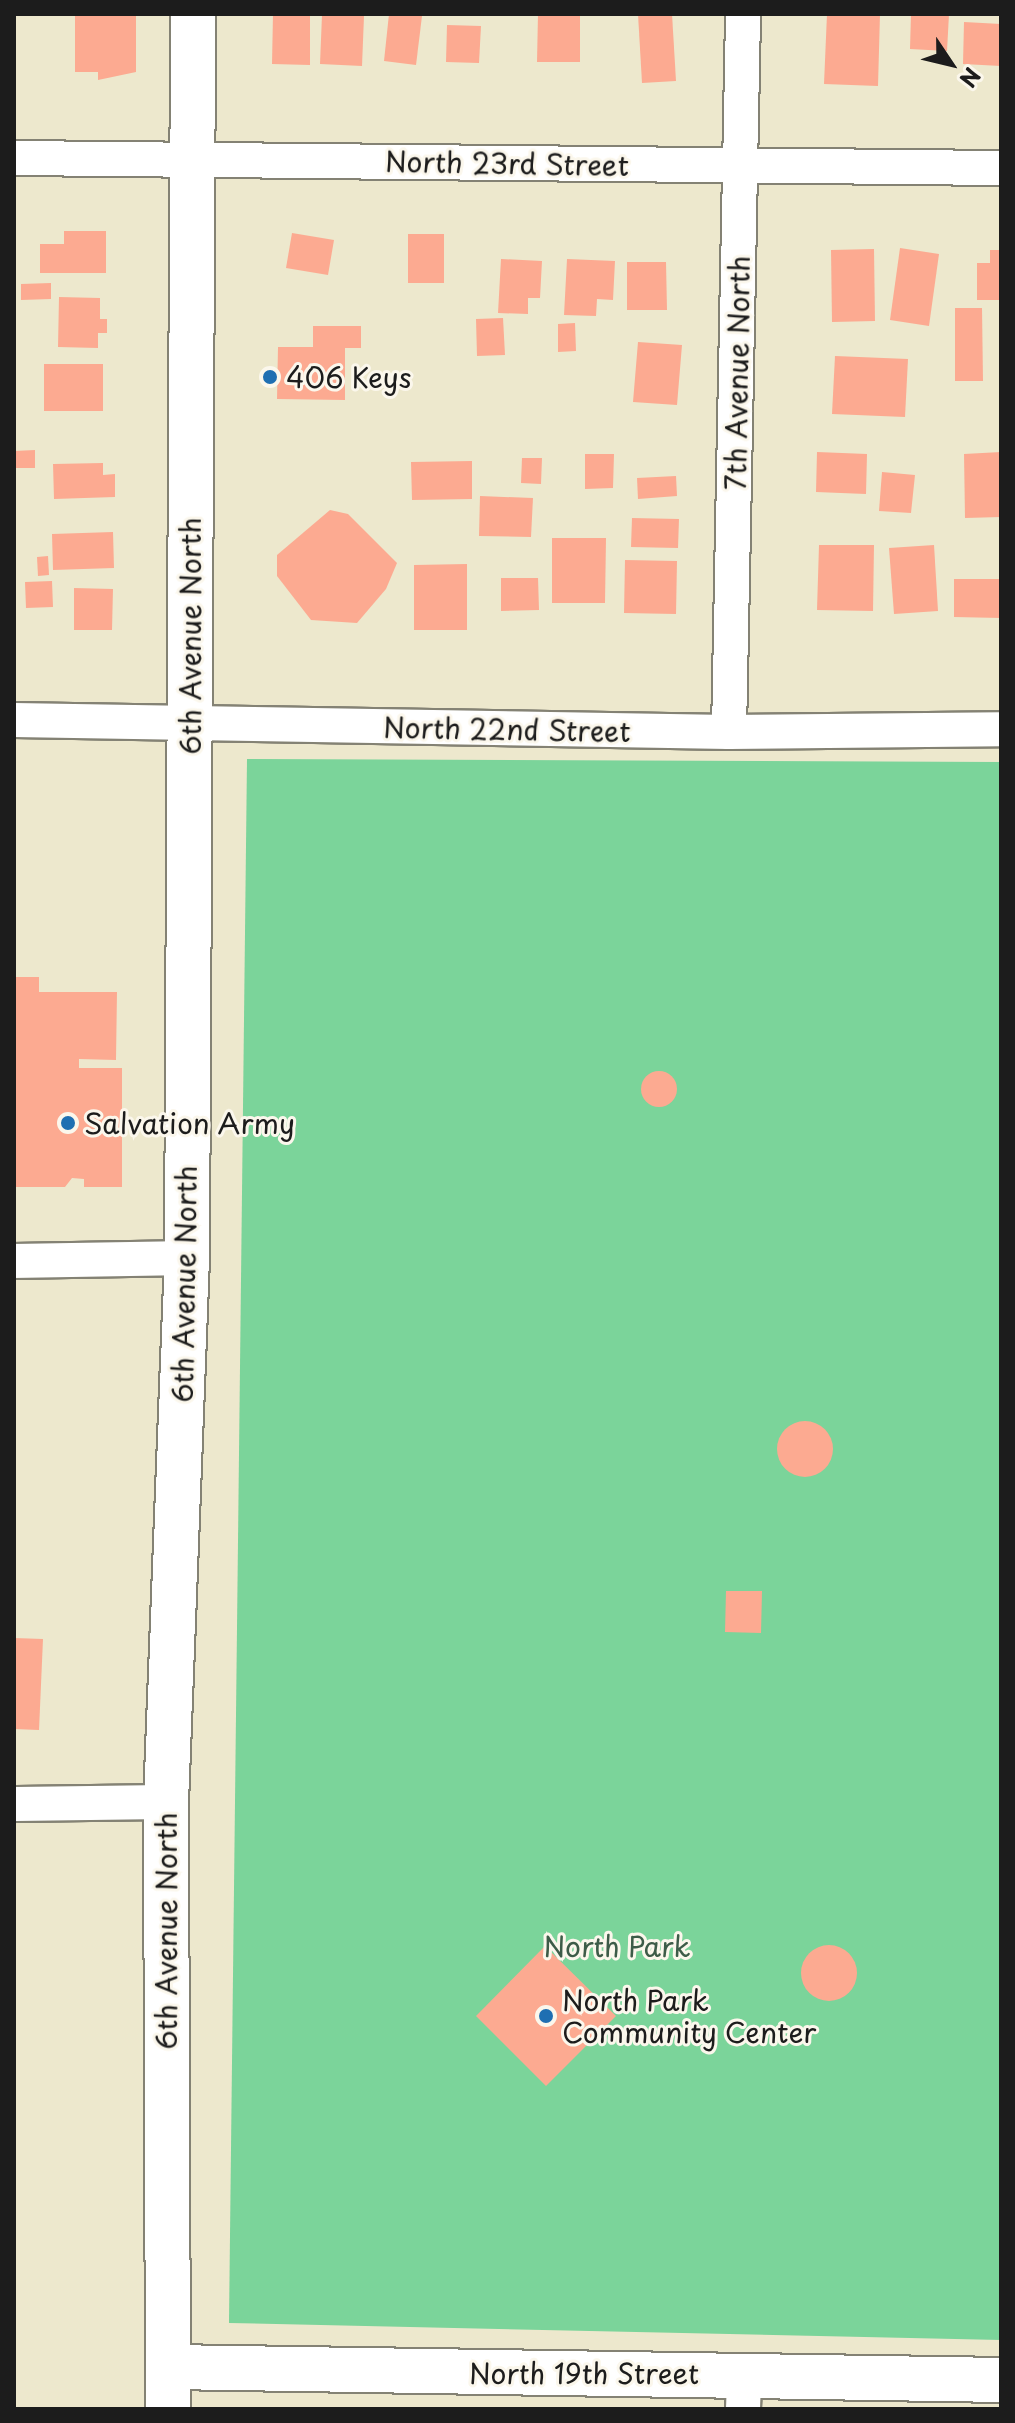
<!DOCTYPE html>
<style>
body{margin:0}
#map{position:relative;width:1015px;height:2423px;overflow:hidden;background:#ede8cd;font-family:"Playpen Sans",sans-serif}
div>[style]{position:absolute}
.green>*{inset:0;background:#7bd49a}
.building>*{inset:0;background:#fcaa91}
.round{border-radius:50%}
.roads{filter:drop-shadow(2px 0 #848274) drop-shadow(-2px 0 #848274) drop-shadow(0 2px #848274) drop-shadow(0 -2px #848274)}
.street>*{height:34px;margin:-17px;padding:0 17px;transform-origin:17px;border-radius:17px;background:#fff}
.secondary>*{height:44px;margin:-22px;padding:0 22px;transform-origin:22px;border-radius:22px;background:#fff}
.primary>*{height:44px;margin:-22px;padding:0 22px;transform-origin:22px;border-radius:22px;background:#fff}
.dots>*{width:22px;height:22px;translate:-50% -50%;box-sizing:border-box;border:4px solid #fbf7ec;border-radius:50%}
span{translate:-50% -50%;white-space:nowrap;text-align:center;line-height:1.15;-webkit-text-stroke:6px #fbf7ec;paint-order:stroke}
.street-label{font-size:28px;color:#1c1c1c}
.poi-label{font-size:28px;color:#1c1c1c}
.left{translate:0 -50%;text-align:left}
.park-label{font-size:28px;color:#3d5c48}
.frame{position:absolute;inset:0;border:16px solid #1c1c1c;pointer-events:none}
.north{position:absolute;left:911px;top:24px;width:80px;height:80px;-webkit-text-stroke:6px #fbf7ec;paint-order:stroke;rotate:125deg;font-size:22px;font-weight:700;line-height:32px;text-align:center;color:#1c1c1c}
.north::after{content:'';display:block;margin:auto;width:28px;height:36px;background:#1c1c1c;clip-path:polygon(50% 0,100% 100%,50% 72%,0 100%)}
</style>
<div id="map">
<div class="green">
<i style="clip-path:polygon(247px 759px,1001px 762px,1001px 2340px,229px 2323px)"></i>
</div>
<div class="building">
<i style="clip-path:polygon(75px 14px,136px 14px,136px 72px,98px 80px,98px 72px,75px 72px)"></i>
<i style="clip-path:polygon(273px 14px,310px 14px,310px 65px,272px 64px)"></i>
<i style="clip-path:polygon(389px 14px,422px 16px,416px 65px,384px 61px)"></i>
<i style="clip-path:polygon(538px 14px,580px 14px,580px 62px,537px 62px)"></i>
<i style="clip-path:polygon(638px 14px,672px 14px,676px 81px,642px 83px)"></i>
<i style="clip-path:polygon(827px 14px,880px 14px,878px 86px,824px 84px)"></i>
<i style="clip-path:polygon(911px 14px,949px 14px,947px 51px,910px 49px)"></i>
<i style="clip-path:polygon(322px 15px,364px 16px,362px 66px,320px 64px)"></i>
<i style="clip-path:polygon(964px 22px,1001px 24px,1001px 66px,963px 64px)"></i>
<i style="clip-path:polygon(447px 25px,481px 26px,479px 63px,446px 62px)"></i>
<i style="clip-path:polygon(64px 231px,106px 231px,106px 273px,40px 273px,40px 244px,64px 244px)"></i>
<i style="clip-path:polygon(292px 233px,334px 240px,328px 275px,286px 268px)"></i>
<i style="clip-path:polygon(408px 234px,444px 234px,444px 283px,408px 283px)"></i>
<i style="clip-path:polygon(900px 248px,939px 254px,929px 326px,890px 320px)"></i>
<i style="clip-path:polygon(874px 249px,875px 321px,832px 322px,831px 250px)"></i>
<i style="clip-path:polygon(990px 250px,1001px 250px,1001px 300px,977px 300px,977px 263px,990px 263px)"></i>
<i style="clip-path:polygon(501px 259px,542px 261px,540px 298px,528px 298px,528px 314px,498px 313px)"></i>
<i style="clip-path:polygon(567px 259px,615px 261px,613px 300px,597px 299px,596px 316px,564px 315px)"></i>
<i style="clip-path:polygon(627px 262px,666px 262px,667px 310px,627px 310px)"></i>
<i style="clip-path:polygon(51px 283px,51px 299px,21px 300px,21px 284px)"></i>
<i style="clip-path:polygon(59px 297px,100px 298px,100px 319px,107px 319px,107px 333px,98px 333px,98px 348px,58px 347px)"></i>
<i style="clip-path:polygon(955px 308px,982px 308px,983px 381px,955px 381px)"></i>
<i style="clip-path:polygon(503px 318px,505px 355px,477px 356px,476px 319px)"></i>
<i style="clip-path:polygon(575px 323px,576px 351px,558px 352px,558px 324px)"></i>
<i style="clip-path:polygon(313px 326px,361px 326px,361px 348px,345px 348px,345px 400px,277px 399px,278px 347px,313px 347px)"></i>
<i style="clip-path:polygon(638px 342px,682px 345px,677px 405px,633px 402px)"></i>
<i style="clip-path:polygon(835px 356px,908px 359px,905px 417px,832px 414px)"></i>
<i style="clip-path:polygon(44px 364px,103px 364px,103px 411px,44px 411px)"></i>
<i style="clip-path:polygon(35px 450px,35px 468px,14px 468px,14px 451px)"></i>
<i style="clip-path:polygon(817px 452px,867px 454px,866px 494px,816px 492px)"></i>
<i style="clip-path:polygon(1001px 452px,1001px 517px,965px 518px,964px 454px)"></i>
<i style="clip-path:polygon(585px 454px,614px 454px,613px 488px,585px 489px)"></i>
<i style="clip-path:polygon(522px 458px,542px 458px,541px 484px,521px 483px)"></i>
<i style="clip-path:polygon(472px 461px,472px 499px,412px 500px,411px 462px)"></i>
<i style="clip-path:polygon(103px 463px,103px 475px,115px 474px,115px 497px,54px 499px,53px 464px)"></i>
<i style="clip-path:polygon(882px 472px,915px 475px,911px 513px,879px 511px)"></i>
<i style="clip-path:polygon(676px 476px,677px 496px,638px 499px,637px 478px)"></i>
<i style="clip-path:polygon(480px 496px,533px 498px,531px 537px,479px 536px)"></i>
<i style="clip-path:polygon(330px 510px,348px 514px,397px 563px,386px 589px,357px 623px,311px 620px,277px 576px,277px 555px)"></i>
<i style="clip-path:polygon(632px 518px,679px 519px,678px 548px,631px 547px)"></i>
<i style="clip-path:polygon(113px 532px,114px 568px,53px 570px,52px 534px)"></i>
<i style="clip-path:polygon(552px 538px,606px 538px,605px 603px,552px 603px)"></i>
<i style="clip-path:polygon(819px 545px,874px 545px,873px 611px,817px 610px)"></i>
<i style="clip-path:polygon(934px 545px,938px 611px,894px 614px,889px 548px)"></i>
<i style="clip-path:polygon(48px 556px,49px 575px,38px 576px,37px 557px)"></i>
<i style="clip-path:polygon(625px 560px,677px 561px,676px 614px,624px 613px)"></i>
<i style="clip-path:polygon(467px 564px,467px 630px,414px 630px,414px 565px)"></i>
<i style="clip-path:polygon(501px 578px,538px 578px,539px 610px,501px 611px)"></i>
<i style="clip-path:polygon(954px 579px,1001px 579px,1001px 618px,954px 617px)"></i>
<i style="clip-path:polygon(52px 581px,53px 607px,26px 608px,25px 582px)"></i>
<i style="clip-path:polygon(74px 588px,113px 589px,112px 630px,74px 630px)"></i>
<i style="clip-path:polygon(16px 977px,39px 977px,39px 992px,117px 992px,116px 1060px,79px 1059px,79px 1068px,122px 1068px,122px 1187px,84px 1187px,84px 1179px,72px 1178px,65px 1187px,14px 1187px)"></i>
<i class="round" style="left:641px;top:1071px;width:36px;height:36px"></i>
<i class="round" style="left:777px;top:1421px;width:56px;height:56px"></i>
<i style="clip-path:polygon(726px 1591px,762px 1591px,761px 1633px,725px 1632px)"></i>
<i style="clip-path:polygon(14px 1638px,43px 1639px,39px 1730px,14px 1729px)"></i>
<i class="round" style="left:801px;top:1945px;width:56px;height:56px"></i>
<i style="clip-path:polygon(545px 1946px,616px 2016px,546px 2086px,476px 2016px)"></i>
</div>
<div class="roads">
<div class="street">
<i style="left:14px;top:158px;width:987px;rotate:0.58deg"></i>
<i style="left:14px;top:720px;width:715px;rotate:0.96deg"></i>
<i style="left:729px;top:732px;width:272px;rotate:-0.6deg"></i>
<i style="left:729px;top:732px;width:718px;rotate:-88.88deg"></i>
<i style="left:14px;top:1261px;width:173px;rotate:-1deg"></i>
<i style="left:14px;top:1804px;width:152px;rotate:-0.8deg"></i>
<i style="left:743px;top:2409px;width:37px;rotate:-88deg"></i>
</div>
<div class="secondary">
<i style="left:168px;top:2367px;width:833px;rotate:0.89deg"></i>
</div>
<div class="primary">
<i style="left:168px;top:2409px;width:607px;rotate:-90.19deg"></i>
<i style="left:166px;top:1802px;width:544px;rotate:-87.79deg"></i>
<i style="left:187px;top:1258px;width:1244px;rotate:-89.72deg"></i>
</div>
</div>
<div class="dots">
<i style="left:270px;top:377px;background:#1f6fb2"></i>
<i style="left:68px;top:1123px;background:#1f6fb2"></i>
<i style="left:546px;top:2016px;background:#1f6fb2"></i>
</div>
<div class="street-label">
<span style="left:507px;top:163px;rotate:1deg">North 23rd Street</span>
<span style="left:737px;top:373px;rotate:-89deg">7th Avenue North</span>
<span style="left:190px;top:636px;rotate:-90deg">6th Avenue North</span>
<span style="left:507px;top:729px;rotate:1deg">North 22nd Street</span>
<span style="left:184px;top:1284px;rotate:-89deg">6th Avenue North</span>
<span style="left:166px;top:1931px;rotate:-90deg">6th Avenue North</span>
<span style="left:584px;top:2373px">North 19th Street</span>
</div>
<div class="poi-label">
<span class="left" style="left:286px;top:377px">406 Keys</span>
<span class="left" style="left:84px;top:1123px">Salvation Army</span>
<span class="left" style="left:562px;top:2016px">North Park<br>Community Center</span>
</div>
<div class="park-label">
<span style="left:617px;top:1946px">North Park</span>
</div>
<div class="frame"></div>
<div class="north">N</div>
</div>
